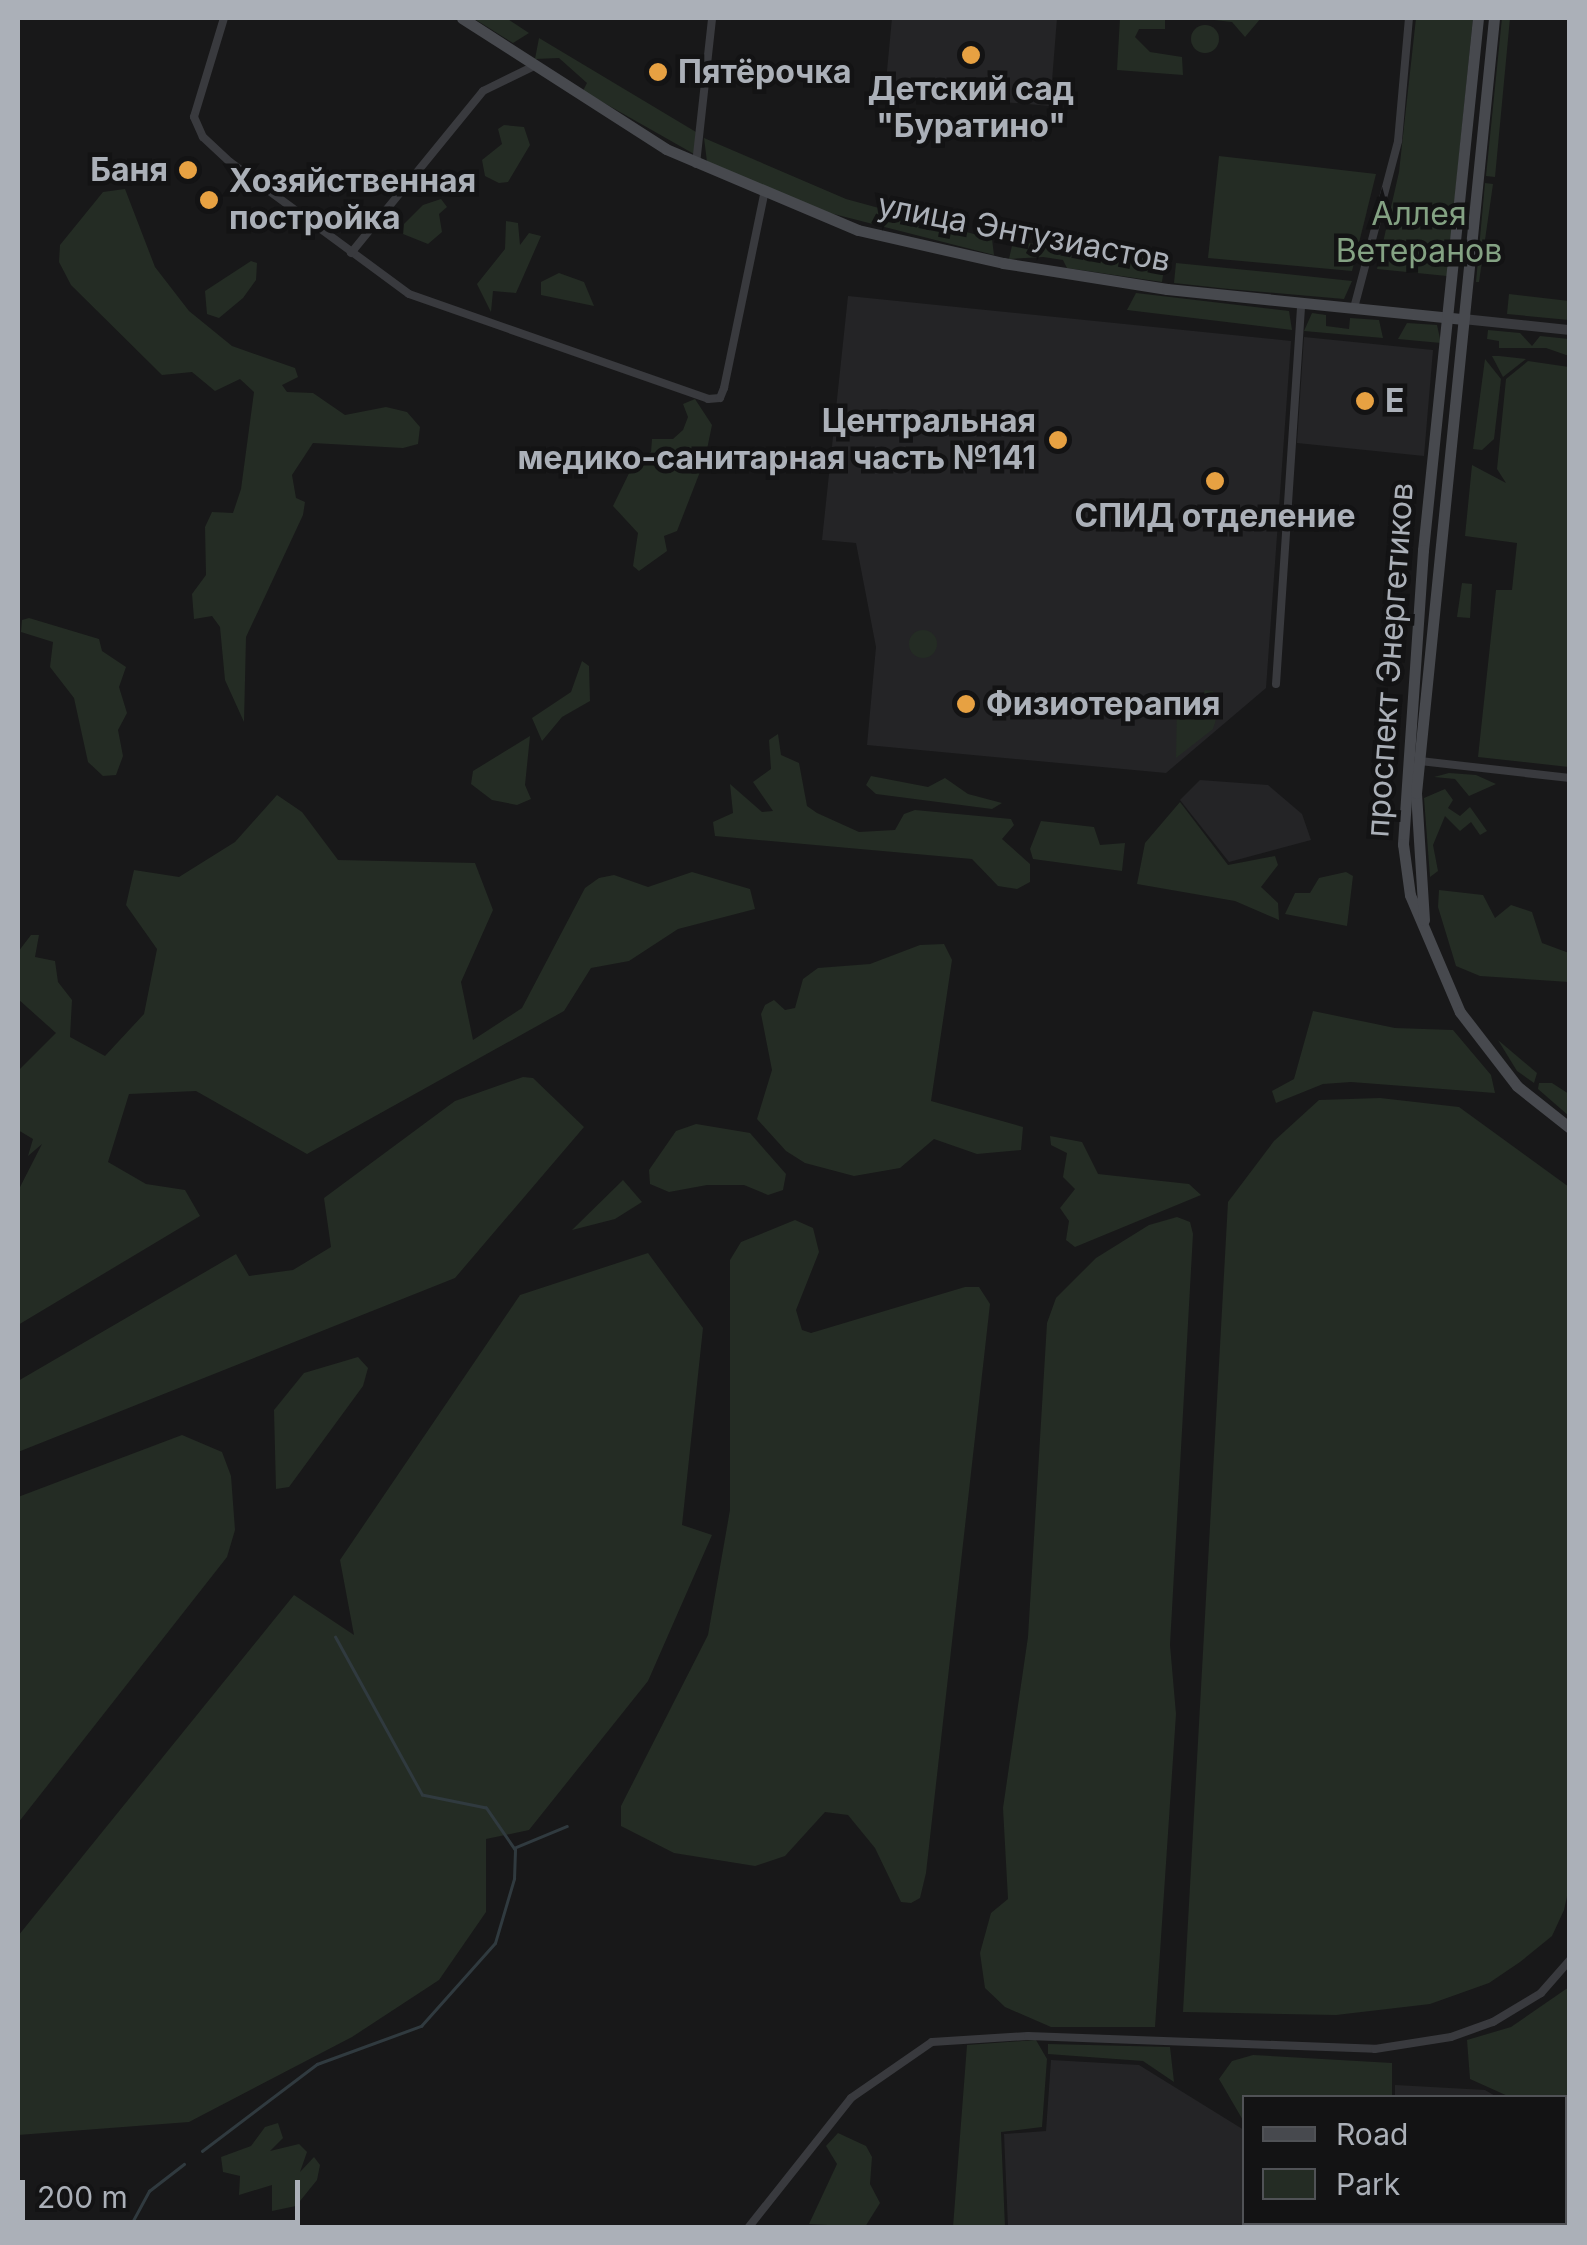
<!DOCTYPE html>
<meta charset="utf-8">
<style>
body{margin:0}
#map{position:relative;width:1587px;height:2245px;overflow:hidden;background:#181819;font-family:Inter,sans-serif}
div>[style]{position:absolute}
.built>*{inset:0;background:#242426}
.green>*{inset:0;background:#242c24}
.round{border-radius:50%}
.stream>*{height:2.5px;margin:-1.25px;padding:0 1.25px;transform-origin:1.25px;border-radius:1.25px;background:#303a3f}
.minor>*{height:8px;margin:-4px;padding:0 4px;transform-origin:4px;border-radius:4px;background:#393a3e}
.tertiary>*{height:10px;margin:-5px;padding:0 5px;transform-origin:5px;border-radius:5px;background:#393a3e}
.secondary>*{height:11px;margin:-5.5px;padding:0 5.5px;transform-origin:5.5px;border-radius:5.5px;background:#47494e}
.dots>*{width:28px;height:28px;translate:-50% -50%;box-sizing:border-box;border:5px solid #131314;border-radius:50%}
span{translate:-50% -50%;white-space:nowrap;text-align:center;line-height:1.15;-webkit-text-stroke:9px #131314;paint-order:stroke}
.poi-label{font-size:32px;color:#abb0b8;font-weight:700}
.left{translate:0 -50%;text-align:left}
.right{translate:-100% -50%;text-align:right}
.park-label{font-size:32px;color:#84a283}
.street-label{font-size:32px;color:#abb0b8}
.frame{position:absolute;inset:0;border:20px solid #abb0b8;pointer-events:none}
.legend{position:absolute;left:1242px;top:2095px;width:325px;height:130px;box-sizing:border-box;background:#131314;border:2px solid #505256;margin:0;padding:12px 18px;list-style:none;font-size:30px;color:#abb0b8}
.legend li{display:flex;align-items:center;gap:20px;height:50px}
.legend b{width:50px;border:2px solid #505256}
.scale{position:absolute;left:20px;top:2180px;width:280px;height:45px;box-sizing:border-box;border:5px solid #abb0b8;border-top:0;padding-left:12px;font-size:30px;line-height:35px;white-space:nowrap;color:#abb0b8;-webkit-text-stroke:8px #131314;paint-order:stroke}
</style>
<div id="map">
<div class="built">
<i style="clip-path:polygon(892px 18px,1057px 18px,1050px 106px,885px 92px)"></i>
<i style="clip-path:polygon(848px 296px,1291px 341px,1266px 688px,1166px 773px,867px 745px,876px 647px,856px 543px,822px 540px)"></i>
<i style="clip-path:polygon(1304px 337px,1433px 350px,1424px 456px,1297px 443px)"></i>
<i style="clip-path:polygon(1200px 780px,1268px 785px,1302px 814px,1311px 840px,1229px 862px,1180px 800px)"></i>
<i style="clip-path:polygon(1051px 2060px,1139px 2065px,1244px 2130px,1244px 2222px,1455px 2222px,1454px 2227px,1008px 2227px,1004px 2134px,1046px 2131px)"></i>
<i style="clip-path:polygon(1395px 2085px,1485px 2090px,1497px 2097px,1395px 2097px)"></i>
</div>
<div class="green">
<i style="clip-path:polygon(473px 18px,506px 18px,529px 33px,513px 43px)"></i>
<i style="clip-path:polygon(1120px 18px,1165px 18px,1165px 29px,1139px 29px,1135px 37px,1150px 52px,1182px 57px,1183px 75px,1117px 70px)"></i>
<i style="clip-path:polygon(1197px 18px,1261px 18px,1245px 37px,1232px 22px)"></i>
<i style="clip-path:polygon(1416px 18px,1473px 18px,1447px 276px,1377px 269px,1399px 172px)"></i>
<i style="clip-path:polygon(1502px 18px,1510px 18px,1495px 177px,1486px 176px)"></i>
<i class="round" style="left:1191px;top:25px;width:28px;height:28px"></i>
<i style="clip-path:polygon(539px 38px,696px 132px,694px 154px,583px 91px,587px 83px,559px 58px,535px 59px)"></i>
<i style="clip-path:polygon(504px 125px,524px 127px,530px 145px,508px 182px,499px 183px,485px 176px,482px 160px,502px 144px,498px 129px)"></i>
<i style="clip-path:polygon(704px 138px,846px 199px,992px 239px,994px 255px,822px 211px,707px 162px)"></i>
<i style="clip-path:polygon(1219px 156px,1376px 174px,1352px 271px,1208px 258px)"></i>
<i style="clip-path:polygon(1485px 183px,1493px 184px,1479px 282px,1476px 282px)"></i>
<i style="clip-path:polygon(125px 189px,155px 267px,189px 311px,232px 346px,295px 368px,298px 377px,282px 385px,287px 392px,313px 393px,345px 415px,386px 407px,407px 412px,420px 427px,418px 444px,403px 448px,313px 443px,292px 475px,296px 498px,305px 502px,303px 515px,246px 637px,244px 722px,225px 680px,220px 627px,212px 616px,194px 619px,192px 594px,206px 575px,205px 527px,212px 512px,233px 513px,241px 489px,254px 392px,240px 379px,215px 391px,192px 372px,162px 375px,71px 285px,59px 262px,60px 245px,103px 192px)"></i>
<i style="clip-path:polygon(441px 199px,447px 207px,439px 214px,442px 232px,428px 244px,403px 234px,404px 224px,423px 205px)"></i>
<i style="clip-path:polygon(506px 221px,518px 223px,520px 245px,529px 233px,541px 236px,516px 293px,493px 291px,491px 312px,477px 284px,505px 249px)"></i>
<i style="clip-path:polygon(1013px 241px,1165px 261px,1162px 282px,1067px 268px,1063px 260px,1043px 257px,1009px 259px)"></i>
<i style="clip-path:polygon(251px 261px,257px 263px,256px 280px,243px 298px,219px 318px,207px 314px,205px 291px)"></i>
<i style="clip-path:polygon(1176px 263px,1277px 273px,1352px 281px,1344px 299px,1229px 289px,1174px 283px)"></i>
<i style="clip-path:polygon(559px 273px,584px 282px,594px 306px,541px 295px,541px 282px)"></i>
<i style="clip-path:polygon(1136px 293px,1289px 311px,1292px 330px,1127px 310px)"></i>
<i style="clip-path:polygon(1509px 294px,1569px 301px,1569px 320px,1507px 314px)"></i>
<i style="clip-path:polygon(1312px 313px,1326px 315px,1326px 326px,1349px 329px,1350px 318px,1379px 320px,1383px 338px,1304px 331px)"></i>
<i style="clip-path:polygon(1407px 323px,1437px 325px,1441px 343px,1398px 339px)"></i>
<i style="clip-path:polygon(1488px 330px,1520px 333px,1532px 346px,1540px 336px,1569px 339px,1569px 356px,1546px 348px,1499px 348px,1499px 341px,1487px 339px)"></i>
<i style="clip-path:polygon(1492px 356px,1499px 356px,1526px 359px,1503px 377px)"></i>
<i style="clip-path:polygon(1485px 359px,1501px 379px,1494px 439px,1482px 450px,1473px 449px)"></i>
<i style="clip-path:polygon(1528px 361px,1569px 367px,1569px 767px,1478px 757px,1496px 590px,1512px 590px,1517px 543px,1465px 536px,1472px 465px,1506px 483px,1497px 469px,1506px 379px)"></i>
<i style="clip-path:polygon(695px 399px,712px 425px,705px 459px,677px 531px,664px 536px,667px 551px,639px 571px,633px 566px,638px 533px,613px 506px,635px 461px,651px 452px,652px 439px,673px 439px,683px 430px,688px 417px,683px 404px)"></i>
<i style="clip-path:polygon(1462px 583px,1472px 584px,1470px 618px,1457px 617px)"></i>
<i style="clip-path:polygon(29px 618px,99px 639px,102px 651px,126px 667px,119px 687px,127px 713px,118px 730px,123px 756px,116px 775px,103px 776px,88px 762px,74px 698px,50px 667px,53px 642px,21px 632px,22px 620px)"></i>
<i class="round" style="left:909px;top:630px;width:28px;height:28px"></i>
<i style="clip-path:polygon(582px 661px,589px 666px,590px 701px,562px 717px,542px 741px,532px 718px,571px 692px)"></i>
<i style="clip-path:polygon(1205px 690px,1213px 691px,1220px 707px,1213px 729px,1176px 758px,1177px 702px,1198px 702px)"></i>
<i style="clip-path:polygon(778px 734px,781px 755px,799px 763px,807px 806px,817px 813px,859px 832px,895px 830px,904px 814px,915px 810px,1011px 819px,1014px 825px,1002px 839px,1030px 864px,1030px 882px,1017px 889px,998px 886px,972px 859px,715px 836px,713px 822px,733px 813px,730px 784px,762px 812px,773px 811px,753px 782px,771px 769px,769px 740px)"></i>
<i style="clip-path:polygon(530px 736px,525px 785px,531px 799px,517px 805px,492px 800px,471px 784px,473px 771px)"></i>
<i style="clip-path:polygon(1449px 773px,1476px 775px,1496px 784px,1469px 796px,1455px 779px,1434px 777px)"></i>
<i style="clip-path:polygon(871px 776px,928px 787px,945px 778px,968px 794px,1002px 803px,992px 809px,876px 794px,866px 785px)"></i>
<i style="clip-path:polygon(1445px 789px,1453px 800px,1448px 808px,1460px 816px,1470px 807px,1487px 831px,1480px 835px,1471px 822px,1460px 831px,1445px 816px,1433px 845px,1438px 871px,1430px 877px,1424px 798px)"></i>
<i style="clip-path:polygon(277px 795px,302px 812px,338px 860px,475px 863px,493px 910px,461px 982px,473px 1040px,522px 1008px,585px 888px,599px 878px,614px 875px,648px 887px,692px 872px,750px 889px,755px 909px,678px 929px,629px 961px,591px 968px,564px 1011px,307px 1154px,196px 1091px,129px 1094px,108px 1162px,146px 1184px,185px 1190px,200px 1216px,18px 1325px,18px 1191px,42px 1144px,28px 1156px,33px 1139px,18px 1130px,18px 1071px,56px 1033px,18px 999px,18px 952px,31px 935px,39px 935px,35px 957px,55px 961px,58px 982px,72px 1000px,70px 1037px,105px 1056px,144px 1014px,157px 949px,126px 905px,134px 870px,179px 877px,235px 842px)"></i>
<i style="clip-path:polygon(1180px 802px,1228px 865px,1275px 856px,1278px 865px,1261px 887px,1278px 903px,1279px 920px,1235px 901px,1137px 884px,1145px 843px)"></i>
<i style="clip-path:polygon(1041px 821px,1094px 827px,1100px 845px,1125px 843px,1122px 871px,1033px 859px,1030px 849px)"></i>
<i style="clip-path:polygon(1346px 872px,1353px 876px,1347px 926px,1285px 914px,1295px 893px,1310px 893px,1319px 878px)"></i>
<i style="clip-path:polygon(1439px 890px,1483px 895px,1495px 918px,1511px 905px,1532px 912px,1542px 943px,1569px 953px,1569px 982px,1480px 976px,1456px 966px,1438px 907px)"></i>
<i style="clip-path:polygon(944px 944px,952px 960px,931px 1101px,1023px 1127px,1021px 1150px,977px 1154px,934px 1139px,900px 1168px,854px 1176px,805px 1163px,786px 1151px,757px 1119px,772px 1070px,761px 1014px,765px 1005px,774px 1000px,785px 1010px,795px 1008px,803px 979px,818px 968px,870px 964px,920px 945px)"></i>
<i style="clip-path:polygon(1313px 1011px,1395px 1028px,1453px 1030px,1491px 1075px,1495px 1093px,1351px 1082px,1323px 1084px,1276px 1103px,1272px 1091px,1294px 1079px)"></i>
<i style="clip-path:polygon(1498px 1040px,1537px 1073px,1534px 1083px,1517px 1071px)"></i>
<i style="clip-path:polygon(523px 1077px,533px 1078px,584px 1127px,455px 1278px,18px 1452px,18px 1381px,236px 1254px,249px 1276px,293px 1270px,331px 1247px,324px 1198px,455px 1101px)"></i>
<i style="clip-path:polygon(1552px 1083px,1569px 1094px,1569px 1116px,1538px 1089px,1539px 1083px)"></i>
<i style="clip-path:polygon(1380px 1098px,1459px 1107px,1569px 1187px,1570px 1883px,1564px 1910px,1552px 1936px,1520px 1962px,1489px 1983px,1430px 2004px,1336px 2015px,1183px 2012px,1228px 1202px,1274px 1141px,1319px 1100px)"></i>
<i style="clip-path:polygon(696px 1124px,750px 1133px,786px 1174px,783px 1190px,768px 1195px,744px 1185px,707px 1185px,669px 1192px,650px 1184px,649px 1170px,676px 1131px)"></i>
<i style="clip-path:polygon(1050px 1136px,1082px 1142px,1098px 1174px,1189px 1184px,1201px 1195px,1075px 1247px,1066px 1240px,1069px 1221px,1060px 1208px,1075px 1189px,1063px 1177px,1067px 1153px,1051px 1145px)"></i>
<i style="clip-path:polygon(623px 1180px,642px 1202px,615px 1219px,572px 1230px)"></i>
<i style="clip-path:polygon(1177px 1217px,1190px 1222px,1193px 1234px,1170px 1645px,1176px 1714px,1155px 2027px,1051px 2027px,1005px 2007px,985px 1988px,980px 1953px,991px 1913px,1008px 1899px,1003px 1808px,1028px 1637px,1047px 1323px,1056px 1298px,1096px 1258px,1149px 1225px)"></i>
<i style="clip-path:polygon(795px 1220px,813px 1228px,819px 1252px,796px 1310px,802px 1330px,811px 1333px,965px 1287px,979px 1287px,990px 1304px,926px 1873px,920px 1898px,911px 1903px,901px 1902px,875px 1848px,848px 1815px,825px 1812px,785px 1856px,755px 1866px,674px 1853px,621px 1826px,621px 1806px,708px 1635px,730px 1510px,730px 1260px,741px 1242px)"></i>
<i style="clip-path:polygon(648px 1253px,703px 1328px,682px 1525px,712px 1535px,648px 1681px,529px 1830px,486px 1839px,486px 1912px,439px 1980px,352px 2037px,189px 2122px,18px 2135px,18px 1936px,294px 1595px,354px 1635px,340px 1560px,520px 1295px)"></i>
<i style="clip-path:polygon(358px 1357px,368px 1368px,363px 1386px,289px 1487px,276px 1489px,274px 1410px,304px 1373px)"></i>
<i style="clip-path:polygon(182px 1435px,222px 1452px,231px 1476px,235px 1530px,227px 1557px,18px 1823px,18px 1497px)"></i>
<i style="clip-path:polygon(1569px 1987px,1570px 2187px,1569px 2187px,1564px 2098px,1510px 2097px,1470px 2079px,1467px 2040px,1511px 2027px)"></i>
<i style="clip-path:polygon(1036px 2040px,1047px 2059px,1042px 2127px,1001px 2132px,1005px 2227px,953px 2227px,967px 2045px)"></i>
<i style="clip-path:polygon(1048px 2044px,1170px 2047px,1174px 2082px,1143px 2061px,1048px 2054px)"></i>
<i style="clip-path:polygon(1253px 2055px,1392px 2063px,1392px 2097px,1244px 2098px,1244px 2122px,1219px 2079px,1232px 2061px)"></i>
<i style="clip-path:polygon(278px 2123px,283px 2138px,270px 2151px,299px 2144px,307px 2152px,300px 2172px,314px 2157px,320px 2165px,317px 2180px,296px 2206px,272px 2211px,272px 2185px,239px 2195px,240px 2176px,223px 2172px,221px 2157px,251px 2146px,265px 2127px)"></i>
<i style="clip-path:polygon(838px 2133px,866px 2146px,872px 2157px,870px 2184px,880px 2203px,865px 2227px,809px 2224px,837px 2164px,826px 2146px)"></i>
</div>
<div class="stream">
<i style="left:514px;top:1848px;width:57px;rotate:-22.5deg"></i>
<i style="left:202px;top:2151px;width:144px;rotate:-37.1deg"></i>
<i style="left:317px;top:2064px;width:111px;rotate:-20.1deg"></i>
<i style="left:421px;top:2026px;width:111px;rotate:-48.3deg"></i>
<i style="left:495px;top:1943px;width:67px;rotate:-73.5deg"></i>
<i style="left:514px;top:1879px;width:29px;rotate:-88deg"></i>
<i style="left:515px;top:1850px;width:51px;rotate:-124.6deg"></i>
<i style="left:486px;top:1808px;width:65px;rotate:-168.5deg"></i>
<i style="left:422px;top:1795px;width:180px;rotate:-118.8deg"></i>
<i style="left:129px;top:2228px;width:42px;rotate:-61.6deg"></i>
<i style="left:149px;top:2191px;width:44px;rotate:-37.6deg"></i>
</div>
<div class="minor">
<i style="left:224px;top:18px;width:103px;rotate:106.9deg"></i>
<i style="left:194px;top:117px;width:22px;rotate:66deg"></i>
<i style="left:203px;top:137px;width:37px;rotate:43deg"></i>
<i style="left:230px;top:162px;width:222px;rotate:36.4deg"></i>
<i style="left:409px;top:294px;width:317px;rotate:19.3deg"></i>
<i style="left:708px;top:399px;width:12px;rotate:-5deg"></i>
<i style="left:720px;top:398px;width:11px;rotate:-68deg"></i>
<i style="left:724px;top:388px;width:197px;rotate:-78.3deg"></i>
<i style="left:696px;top:164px;width:147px;rotate:-83.7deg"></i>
<i style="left:351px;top:253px;width:209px;rotate:-50.8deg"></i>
<i style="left:483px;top:91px;width:55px;rotate:-26.1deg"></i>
<i style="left:1354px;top:308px;width:173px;rotate:-75.2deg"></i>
<i style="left:1398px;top:141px;width:123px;rotate:-84.9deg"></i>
<i style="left:1276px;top:684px;width:382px;rotate:-86.2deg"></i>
<i style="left:1420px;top:761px;width:151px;rotate:6.5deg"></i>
<i style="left:748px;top:2228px;width:166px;rotate:-51.6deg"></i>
<i style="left:851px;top:2098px;width:98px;rotate:-34.7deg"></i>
<i style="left:932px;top:2042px;width:96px;rotate:-3.6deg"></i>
<i style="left:1028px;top:2036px;width:347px;rotate:2.1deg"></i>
<i style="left:1375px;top:2049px;width:77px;rotate:-9deg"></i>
<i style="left:1451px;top:2037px;width:45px;rotate:-19.7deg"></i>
<i style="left:1493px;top:2022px;width:56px;rotate:-31.1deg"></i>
<i style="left:1541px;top:1993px;width:44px;rotate:-48.7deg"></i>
</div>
<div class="tertiary">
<i style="left:1463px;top:319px;width:108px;rotate:5.9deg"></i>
</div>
<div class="secondary">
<i style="left:462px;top:18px;width:242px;rotate:32.7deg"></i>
<i style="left:666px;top:149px;width:208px;rotate:22.9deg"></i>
<i style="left:858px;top:230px;width:149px;rotate:12.8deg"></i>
<i style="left:1003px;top:263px;width:166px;rotate:9deg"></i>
<i style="left:1167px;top:289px;width:298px;rotate:5.8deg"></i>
<i style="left:1478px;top:18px;width:535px;rotate:95.9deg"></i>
<i style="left:1423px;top:550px;width:295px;rotate:93.9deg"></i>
<i style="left:1403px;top:844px;width:51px;rotate:82.2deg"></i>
<i style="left:1410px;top:895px;width:127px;rotate:66.9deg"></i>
<i style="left:1460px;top:1012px;width:93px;rotate:52.4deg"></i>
<i style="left:1517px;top:1086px;width:68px;rotate:38.4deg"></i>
<i style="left:1424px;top:920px;width:127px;rotate:-93.6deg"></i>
<i style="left:1416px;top:793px;width:779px;rotate:-84.25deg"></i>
</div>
<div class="dots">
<i style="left:971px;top:55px;background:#e7a142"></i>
<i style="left:658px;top:72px;background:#e7a142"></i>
<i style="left:188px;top:170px;background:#e7a142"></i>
<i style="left:209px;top:200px;background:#e7a142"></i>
<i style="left:1365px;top:401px;background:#e7a142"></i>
<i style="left:1058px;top:440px;background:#e7a142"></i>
<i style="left:1215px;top:481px;background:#e7a142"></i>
<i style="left:966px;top:704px;background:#e7a142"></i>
</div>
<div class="poi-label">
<span class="left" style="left:678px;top:72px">Пятёрочка</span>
<span style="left:971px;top:108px">Детский сад<br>"Буратино"</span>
<span class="right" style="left:168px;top:170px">Баня</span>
<span class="left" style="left:229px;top:200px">Хозяйственная<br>постройка</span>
<span class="left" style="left:1385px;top:401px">Е</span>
<span class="right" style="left:1036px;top:440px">Центральная<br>медико-санитарная часть №141</span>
<span style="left:1215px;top:516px">СПИД отделение</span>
<span class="left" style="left:986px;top:704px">Физиотерапия</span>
</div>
<div class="park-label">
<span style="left:1419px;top:233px">Аллея<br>Ветеранов</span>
</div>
<div class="street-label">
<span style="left:1024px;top:233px;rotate:11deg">улица Энтузиастов</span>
<span style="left:1390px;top:660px;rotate:-86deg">проспект Энергетиков</span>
</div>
<div class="frame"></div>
<ul class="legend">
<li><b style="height:12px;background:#47494e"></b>Road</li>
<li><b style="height:28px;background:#242c24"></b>Park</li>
</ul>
<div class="scale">200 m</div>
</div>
